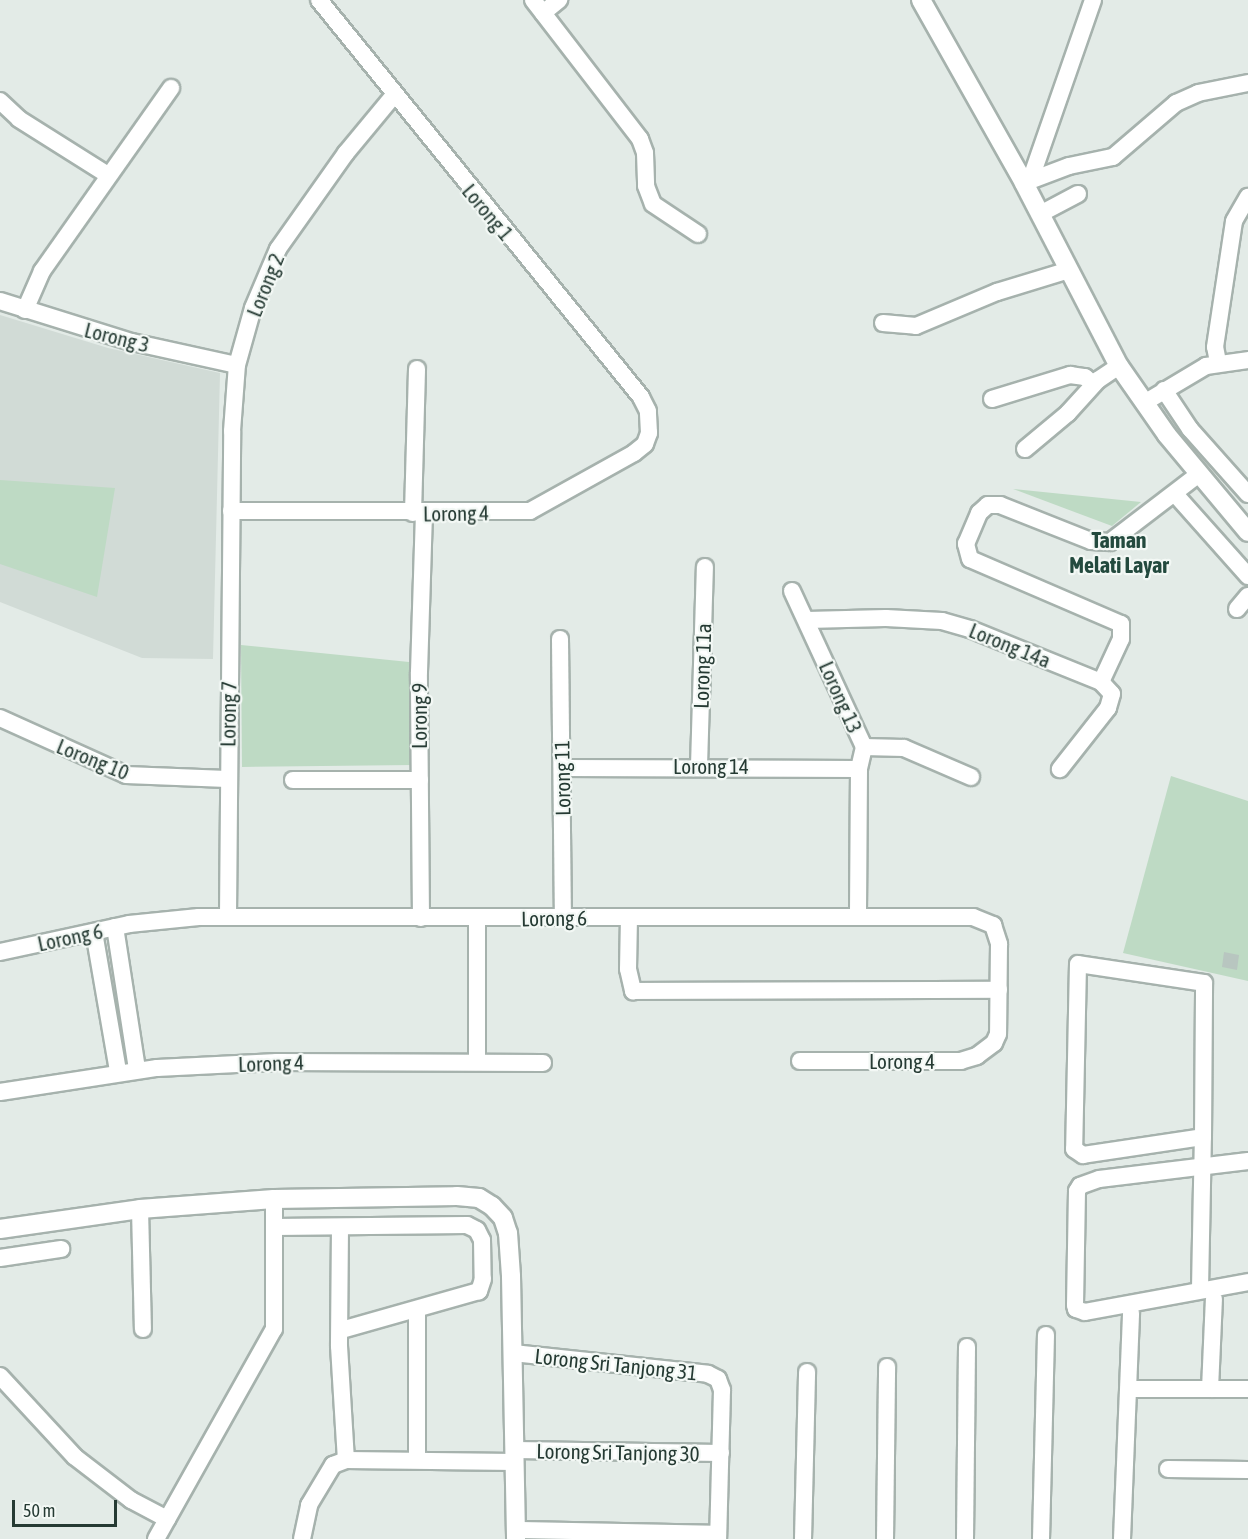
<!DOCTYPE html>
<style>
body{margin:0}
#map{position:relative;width:1248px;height:1539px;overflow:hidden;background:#e3ebe7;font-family:"Asap Condensed",sans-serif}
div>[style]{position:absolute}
.built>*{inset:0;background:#d1dbd6}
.green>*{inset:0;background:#bedac4}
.building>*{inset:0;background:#b8c6c0}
.roads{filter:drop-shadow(2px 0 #a6b2ad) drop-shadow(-2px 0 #a6b2ad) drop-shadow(0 2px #a6b2ad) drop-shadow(0 -2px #a6b2ad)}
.minor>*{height:16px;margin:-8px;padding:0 8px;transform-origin:8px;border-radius:8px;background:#fff}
.tertiary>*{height:18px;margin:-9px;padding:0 9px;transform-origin:9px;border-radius:9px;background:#fff}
span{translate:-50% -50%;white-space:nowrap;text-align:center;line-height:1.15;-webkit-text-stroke:4.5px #f3f8f5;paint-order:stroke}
.street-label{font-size:21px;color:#253a33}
.neighbourhood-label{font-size:22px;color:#234a3e;font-weight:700}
.scale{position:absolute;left:12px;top:1500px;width:105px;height:27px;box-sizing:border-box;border:3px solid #253a33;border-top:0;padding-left:8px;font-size:18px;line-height:21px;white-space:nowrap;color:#253a33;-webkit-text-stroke:4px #f3f8f5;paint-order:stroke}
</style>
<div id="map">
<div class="built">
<i style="clip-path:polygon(0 315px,108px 348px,220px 373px,213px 659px,142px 658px,0 602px)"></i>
</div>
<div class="green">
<i style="clip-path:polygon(0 480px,115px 488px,97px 597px,0 564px)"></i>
<i style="clip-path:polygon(1013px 489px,1141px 502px,1112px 526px)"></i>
<i style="clip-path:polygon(241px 645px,409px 662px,413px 765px,242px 767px)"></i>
<i style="clip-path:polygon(1171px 776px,1248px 801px,1248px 981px,1123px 953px)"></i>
</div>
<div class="building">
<i style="clip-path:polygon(1224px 952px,1239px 955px,1237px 970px,1222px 967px)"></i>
</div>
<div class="roads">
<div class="minor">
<i style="left:533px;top:0;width:175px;rotate:52.4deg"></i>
<i style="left:640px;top:139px;width:15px;rotate:70deg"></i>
<i style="left:645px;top:153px;width:33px;rotate:88deg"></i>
<i style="left:646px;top:186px;width:19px;rotate:69deg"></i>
<i style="left:653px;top:204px;width:54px;rotate:33.7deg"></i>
<i style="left:543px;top:13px;width:21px;rotate:-39deg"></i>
<i style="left:0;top:101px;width:26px;rotate:43deg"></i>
<i style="left:19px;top:119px;width:105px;rotate:32.2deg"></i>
<i style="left:1030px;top:181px;width:192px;rotate:-70.8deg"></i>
<i style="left:1024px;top:183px;width:48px;rotate:-20.7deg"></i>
<i style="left:1069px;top:166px;width:45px;rotate:-11.6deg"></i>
<i style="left:1113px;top:157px;width:83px;rotate:-40.6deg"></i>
<i style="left:1176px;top:103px;width:24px;rotate:-24deg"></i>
<i style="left:1198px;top:93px;width:51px;rotate:-11.3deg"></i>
<i style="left:1040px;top:214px;width:43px;rotate:-27.8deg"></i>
<i style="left:0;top:301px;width:138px;rotate:17.3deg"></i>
<i style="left:132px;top:342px;width:107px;rotate:12.4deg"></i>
<i style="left:25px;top:310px;width:43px;rotate:-66.4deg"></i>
<i style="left:42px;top:271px;width:224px;rotate:-54.8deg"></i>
<i style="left:883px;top:323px;width:33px;rotate:5deg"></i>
<i style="left:916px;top:326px;width:88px;rotate:-22.8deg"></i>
<i style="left:997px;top:292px;width:75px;rotate:-17deg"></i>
<i style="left:1218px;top:362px;width:15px;rotate:-101deg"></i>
<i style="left:1215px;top:347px;width:127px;rotate:-81.4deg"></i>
<i style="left:1234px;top:221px;width:28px;rotate:-60deg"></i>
<i style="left:1164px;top:390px;width:47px;rotate:56.3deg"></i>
<i style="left:1190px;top:429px;width:87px;rotate:48.3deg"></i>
<i style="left:992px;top:399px;width:82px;rotate:-17.1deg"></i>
<i style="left:1070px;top:375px;width:15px;rotate:8deg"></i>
<i style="left:1085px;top:377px;width:11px;rotate:41deg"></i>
<i style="left:1144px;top:403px;width:72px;rotate:-30.8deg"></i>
<i style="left:1206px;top:366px;width:42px;rotate:-8.1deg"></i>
<i style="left:1025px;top:449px;width:56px;rotate:-39.9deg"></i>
<i style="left:1068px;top:413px;width:45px;rotate:-47.7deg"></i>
<i style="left:1098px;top:380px;width:25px;rotate:-34deg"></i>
<i style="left:1175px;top:494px;width:110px;rotate:48.3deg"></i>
<i style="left:231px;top:511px;width:299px"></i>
<i style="left:530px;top:511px;width:119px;rotate:-29.1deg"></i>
<i style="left:634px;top:453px;width:14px;rotate:-39deg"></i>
<i style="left:645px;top:444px;width:12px;rotate:-70deg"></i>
<i style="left:649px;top:433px;width:22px;rotate:-93deg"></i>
<i style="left:648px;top:411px;width:16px;rotate:-117deg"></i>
<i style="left:641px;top:397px;width:511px;rotate:-129.04deg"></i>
<i style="left:413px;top:513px;width:144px;rotate:-88.4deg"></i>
<i style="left:792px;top:591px;width:172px;rotate:65.2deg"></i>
<i style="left:864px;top:747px;width:23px;rotate:103deg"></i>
<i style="left:859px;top:769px;width:147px;rotate:90.4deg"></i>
<i style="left:1237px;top:609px;width:17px;rotate:-50deg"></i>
<i style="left:807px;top:620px;width:79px;rotate:-1.5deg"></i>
<i style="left:886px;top:618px;width:56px;rotate:3.1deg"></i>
<i style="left:942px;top:621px;width:29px;rotate:16deg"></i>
<i style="left:970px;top:629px;width:141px;rotate:22deg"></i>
<i style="left:1101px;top:682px;width:16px;rotate:47deg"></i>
<i style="left:1112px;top:694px;width:15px;rotate:106deg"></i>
<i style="left:1108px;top:708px;width:78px;rotate:128.2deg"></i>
<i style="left:560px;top:639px;width:278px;rotate:89.4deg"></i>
<i style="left:1101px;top:682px;width:47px;rotate:-65.1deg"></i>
<i style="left:1121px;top:639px;width:15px;rotate:-90deg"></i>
<i style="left:1121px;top:624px;width:164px;rotate:-156.7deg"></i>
<i style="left:970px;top:559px;width:16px;rotate:-105deg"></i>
<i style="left:966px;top:544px;width:34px;rotate:-67deg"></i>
<i style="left:979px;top:513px;width:12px;rotate:-42deg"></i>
<i style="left:988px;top:505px;width:12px"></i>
<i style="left:1000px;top:505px;width:98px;rotate:21.6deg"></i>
<i style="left:1091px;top:541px;width:19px;rotate:3deg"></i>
<i style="left:1110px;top:542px;width:112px;rotate:-37.4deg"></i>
<i style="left:0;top:718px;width:138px;rotate:24.3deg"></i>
<i style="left:126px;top:775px;width:101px;rotate:2.3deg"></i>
<i style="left:864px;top:747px;width:40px;rotate:1.4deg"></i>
<i style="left:904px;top:748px;width:73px;rotate:23.4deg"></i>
<i style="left:699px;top:766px;width:199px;rotate:-88.3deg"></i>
<i style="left:562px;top:768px;width:297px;rotate:0.2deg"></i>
<i style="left:293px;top:780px;width:127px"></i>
<i style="left:228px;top:916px;width:485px;rotate:-89.5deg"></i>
<i style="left:232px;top:431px;width:66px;rotate:-85.7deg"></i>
<i style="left:237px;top:365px;width:59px;rotate:-74.3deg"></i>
<i style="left:253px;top:308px;width:64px;rotate:-67deg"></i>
<i style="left:278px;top:249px;width:118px;rotate:-54.7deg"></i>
<i style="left:346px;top:153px;width:75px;rotate:-50.4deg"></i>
<i style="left:477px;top:917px;width:144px;rotate:90deg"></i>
<i style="left:629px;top:917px;width:52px;rotate:91.1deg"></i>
<i style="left:628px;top:969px;width:23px;rotate:77deg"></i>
<i style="left:633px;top:991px;width:366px;rotate:-0.2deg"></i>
<i style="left:421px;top:918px;width:246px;rotate:-90.5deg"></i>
<i style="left:419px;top:672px;width:158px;rotate:-88.2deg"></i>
<i style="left:115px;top:927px;width:144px;rotate:81.2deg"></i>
<i style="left:94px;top:932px;width:141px;rotate:80.2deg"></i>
<i style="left:0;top:952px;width:132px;rotate:-12.2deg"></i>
<i style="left:129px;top:924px;width:70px;rotate:-5.7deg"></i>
<i style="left:199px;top:917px;width:774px"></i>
<i style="left:973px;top:917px;width:22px;rotate:22deg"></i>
<i style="left:993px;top:925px;width:20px;rotate:72deg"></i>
<i style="left:999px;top:944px;width:90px;rotate:90.6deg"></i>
<i style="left:998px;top:1034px;width:10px;rotate:114deg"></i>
<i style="left:994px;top:1043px;width:21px;rotate:143deg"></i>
<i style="left:977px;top:1056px;width:17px;rotate:163deg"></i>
<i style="left:961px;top:1061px;width:161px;rotate:180deg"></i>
<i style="left:0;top:1092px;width:159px;rotate:-8.7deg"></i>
<i style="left:157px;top:1068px;width:120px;rotate:-2.9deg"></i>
<i style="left:277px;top:1062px;width:266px;rotate:0.2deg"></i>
<i style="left:1248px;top:1161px;width:150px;rotate:173.1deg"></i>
<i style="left:1099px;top:1179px;width:20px;rotate:160deg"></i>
<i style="left:1080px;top:1186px;width:6px;rotate:121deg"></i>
<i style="left:1077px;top:1191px;width:114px;rotate:91deg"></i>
<i style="left:1075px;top:1305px;width:4px;rotate:76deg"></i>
<i style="left:1076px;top:1309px;width:9px;rotate:18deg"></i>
<i style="left:1085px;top:1312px;width:166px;rotate:-10.4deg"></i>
<i style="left:140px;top:1209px;width:120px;rotate:88.6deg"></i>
<i style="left:274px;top:1227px;width:193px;rotate:-0.6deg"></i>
<i style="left:467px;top:1225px;width:11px;rotate:27deg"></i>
<i style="left:477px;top:1230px;width:11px;rotate:63deg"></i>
<i style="left:482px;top:1240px;width:39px;rotate:89deg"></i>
<i style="left:483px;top:1279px;width:13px;rotate:108deg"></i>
<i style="left:479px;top:1291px;width:143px;rotate:164.2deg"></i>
<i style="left:340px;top:1227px;width:119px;rotate:90.5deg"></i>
<i style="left:339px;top:1346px;width:114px;rotate:86.5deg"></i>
<i style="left:0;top:1258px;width:62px;rotate:-8.4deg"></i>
<i style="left:1200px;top:1289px;width:152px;rotate:-88.9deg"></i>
<i style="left:1203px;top:1137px;width:154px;rotate:-89.6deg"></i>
<i style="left:1204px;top:983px;width:127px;rotate:-171.4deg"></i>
<i style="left:1078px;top:964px;width:185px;rotate:91.2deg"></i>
<i style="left:1074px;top:1149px;width:11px;rotate:34deg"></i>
<i style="left:1083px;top:1155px;width:121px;rotate:-8.5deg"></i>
<i style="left:513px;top:1353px;width:196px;rotate:6.1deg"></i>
<i style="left:708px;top:1374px;width:11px;rotate:27deg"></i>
<i style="left:718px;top:1379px;width:12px;rotate:70deg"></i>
<i style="left:722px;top:1390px;width:149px;rotate:91.5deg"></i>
<i style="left:0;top:1376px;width:110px;rotate:47.2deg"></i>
<i style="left:75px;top:1457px;width:71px;rotate:37.5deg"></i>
<i style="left:131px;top:1500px;width:41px;rotate:27.8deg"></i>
<i style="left:1129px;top:1389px;width:119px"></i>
<i style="left:1210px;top:1389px;width:90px;rotate:-87.5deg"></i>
<i style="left:515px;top:1450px;width:206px;rotate:0.8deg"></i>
<i style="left:417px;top:1459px;width:149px;rotate:-90deg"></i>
<i style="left:1168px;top:1469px;width:80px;rotate:0.7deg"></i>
<i style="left:516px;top:1530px;width:202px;rotate:1.1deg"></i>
<i style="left:156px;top:1539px;width:241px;rotate:-60.7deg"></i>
<i style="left:274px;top:1329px;width:130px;rotate:-90deg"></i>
<i style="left:302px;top:1539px;width:35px;rotate:-78deg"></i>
<i style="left:309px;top:1505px;width:47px;rotate:-59deg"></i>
<i style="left:333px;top:1465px;width:14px;rotate:-21deg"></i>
<i style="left:346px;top:1460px;width:169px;rotate:0.7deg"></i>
<i style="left:803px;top:1539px;width:167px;rotate:-88.6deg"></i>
<i style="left:885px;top:1539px;width:172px;rotate:-89.3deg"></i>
<i style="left:965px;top:1539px;width:192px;rotate:-89.4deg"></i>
<i style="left:1041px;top:1539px;width:204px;rotate:-88.6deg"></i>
<i style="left:1122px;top:1539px;width:226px;rotate:-87.7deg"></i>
</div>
<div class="tertiary">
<i style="left:921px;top:0;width:210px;rotate:60.6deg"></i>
<i style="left:1024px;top:183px;width:206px;rotate:62.6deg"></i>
<i style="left:1119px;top:366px;width:84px;rotate:55.2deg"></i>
<i style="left:1167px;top:435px;width:126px;rotate:50.1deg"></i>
<i style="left:0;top:1229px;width:141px;rotate:-8.1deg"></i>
<i style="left:140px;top:1209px;width:134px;rotate:-4.3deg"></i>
<i style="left:274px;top:1199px;width:183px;rotate:-0.9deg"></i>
<i style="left:457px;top:1196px;width:22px;rotate:5deg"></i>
<i style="left:479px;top:1198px;width:15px;rotate:32deg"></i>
<i style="left:492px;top:1206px;width:16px;rotate:47deg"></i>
<i style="left:503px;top:1218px;width:16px;rotate:72deg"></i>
<i style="left:508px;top:1233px;width:43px;rotate:86deg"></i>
<i style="left:511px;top:1276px;width:263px;rotate:88.9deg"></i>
</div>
</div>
<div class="street-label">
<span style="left:488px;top:212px;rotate:50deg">Lorong 1</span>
<span style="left:265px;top:285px;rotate:-68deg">Lorong 2</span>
<span style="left:117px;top:337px;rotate:14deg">Lorong 3</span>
<span style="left:456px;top:513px;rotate:-1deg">Lorong 4</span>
<span style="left:1010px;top:645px;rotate:22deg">Lorong 14a</span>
<span style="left:702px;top:666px;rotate:-88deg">Lorong 11a</span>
<span style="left:841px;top:697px;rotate:66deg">Lorong 13</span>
<span style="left:228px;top:714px;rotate:-89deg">Lorong 7</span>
<span style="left:419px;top:716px;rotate:-90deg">Lorong 9</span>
<span style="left:93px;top:759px;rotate:22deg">Lorong 10</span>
<span style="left:711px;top:766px">Lorong 14</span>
<span style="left:562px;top:778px;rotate:-91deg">Lorong 11</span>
<span style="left:554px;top:918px;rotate:-1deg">Lorong 6</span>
<span style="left:70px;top:937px;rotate:-12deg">Lorong 6</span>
<span style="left:902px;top:1061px">Lorong 4</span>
<span style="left:271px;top:1063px;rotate:-2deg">Lorong 4</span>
<span style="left:616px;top:1364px;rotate:6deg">Lorong Sri Tanjong 31</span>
<span style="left:618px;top:1452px;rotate:1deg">Lorong Sri Tanjong 30</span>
</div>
<div class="neighbourhood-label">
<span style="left:1119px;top:553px">Taman<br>Melati Layar</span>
</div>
<div class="scale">50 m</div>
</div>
